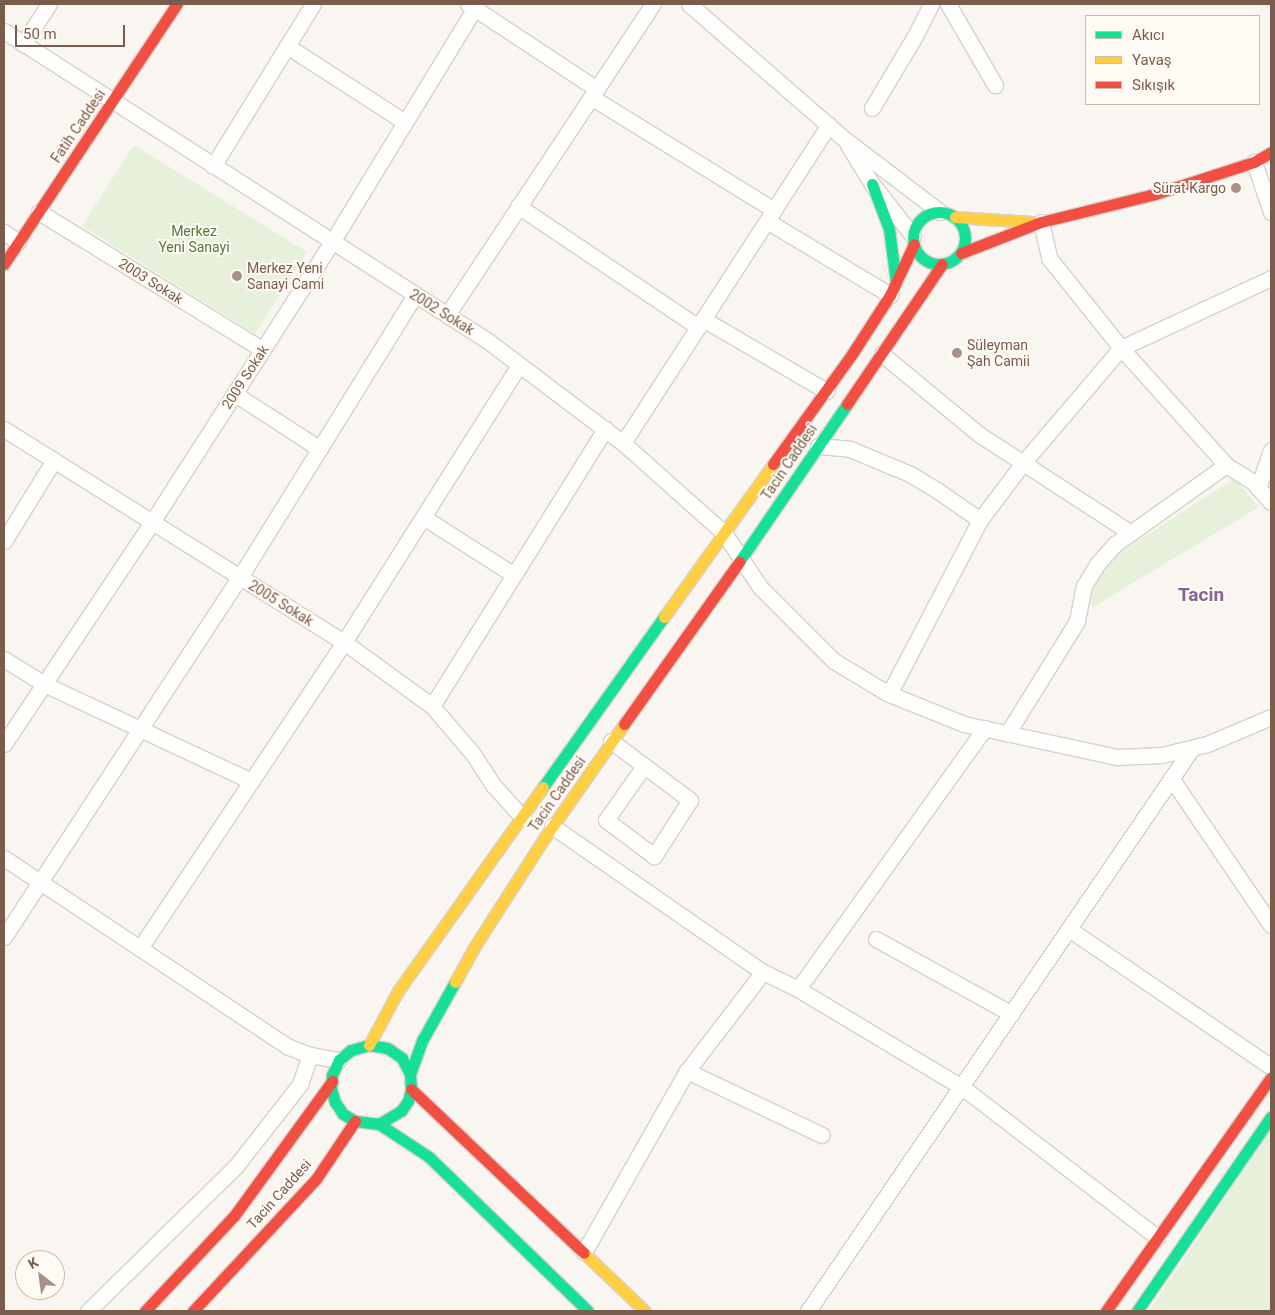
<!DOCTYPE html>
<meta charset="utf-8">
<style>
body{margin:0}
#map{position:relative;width:1275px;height:1315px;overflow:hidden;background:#f9f5f0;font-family:Roboto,sans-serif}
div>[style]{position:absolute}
.green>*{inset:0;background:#e7f0db}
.roads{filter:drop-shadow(1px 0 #d7d1cb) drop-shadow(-1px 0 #d7d1cb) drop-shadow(0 1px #d7d1cb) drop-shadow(0 -1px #d7d1cb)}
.street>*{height:15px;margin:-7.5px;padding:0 7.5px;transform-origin:7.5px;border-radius:7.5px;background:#fefefd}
.fast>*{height:11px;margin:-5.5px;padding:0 5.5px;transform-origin:5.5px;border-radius:5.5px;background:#16e098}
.fast>.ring{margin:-5.5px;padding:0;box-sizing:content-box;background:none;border:11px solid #16e098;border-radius:50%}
.slow>*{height:11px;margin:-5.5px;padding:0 5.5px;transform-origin:5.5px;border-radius:5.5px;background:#ffcf43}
.jam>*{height:11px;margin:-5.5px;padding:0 5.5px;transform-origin:5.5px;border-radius:5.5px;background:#f24e42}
.dots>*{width:14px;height:14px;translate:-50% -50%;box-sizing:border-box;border:2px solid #fffaf3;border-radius:50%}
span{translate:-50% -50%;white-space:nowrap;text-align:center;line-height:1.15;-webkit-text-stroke:4px #fffaf3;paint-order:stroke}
.street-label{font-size:14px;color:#7a5c4d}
.poi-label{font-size:14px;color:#7a5c4d}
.right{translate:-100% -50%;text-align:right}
.left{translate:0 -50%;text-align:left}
.park-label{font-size:14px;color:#537a41}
.district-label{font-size:19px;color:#846695;font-weight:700}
.frame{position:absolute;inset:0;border:5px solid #7a5c4d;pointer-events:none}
.legend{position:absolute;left:1085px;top:15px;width:175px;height:90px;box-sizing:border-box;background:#fffaf3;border:1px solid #cabbb1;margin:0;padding:6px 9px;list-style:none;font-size:15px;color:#7a5c4d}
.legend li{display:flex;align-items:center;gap:10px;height:25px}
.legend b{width:25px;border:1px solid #cabbb1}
.north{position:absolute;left:15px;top:1250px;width:50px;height:50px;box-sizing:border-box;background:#fffaf3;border:1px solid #cabbb1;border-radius:50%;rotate:330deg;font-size:14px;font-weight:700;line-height:20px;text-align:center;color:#7a5c4d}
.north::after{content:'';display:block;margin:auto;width:18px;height:22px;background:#a69286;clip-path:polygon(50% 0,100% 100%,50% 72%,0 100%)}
.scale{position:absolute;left:15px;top:25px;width:110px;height:22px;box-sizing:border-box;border:2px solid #7a5c4d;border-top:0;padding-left:6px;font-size:15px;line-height:18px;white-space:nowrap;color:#7a5c4d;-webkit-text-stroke:4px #fffaf3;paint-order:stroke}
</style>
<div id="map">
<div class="green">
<i style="clip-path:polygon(134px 145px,307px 252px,255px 334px,82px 226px)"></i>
<i style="clip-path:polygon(1235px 478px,1259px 507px,1093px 607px,1088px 596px,1113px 557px)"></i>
<i style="clip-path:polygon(1271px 1129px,1271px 1311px,1149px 1311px)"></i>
</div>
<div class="roads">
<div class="street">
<i style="left:468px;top:4px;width:154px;rotate:33.4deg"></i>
<i style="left:689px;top:4px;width:204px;rotate:41deg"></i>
<i style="left:843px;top:138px;width:122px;rotate:37.3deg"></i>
<i style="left:948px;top:4px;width:94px;rotate:59.9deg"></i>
<i style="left:4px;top:31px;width:575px;rotate:32.64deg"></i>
<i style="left:488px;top:341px;width:169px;rotate:37.1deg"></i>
<i style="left:623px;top:443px;width:135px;rotate:41.7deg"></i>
<i style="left:724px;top:533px;width:65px;rotate:56.3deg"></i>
<i style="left:760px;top:587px;width:105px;rotate:45deg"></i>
<i style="left:834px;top:661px;width:62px;rotate:31.1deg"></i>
<i style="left:887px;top:693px;width:83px;rotate:21.9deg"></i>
<i style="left:964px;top:724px;width:157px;rotate:12.2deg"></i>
<i style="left:1117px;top:757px;width:45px;rotate:-2.5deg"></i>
<i style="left:1162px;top:755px;width:46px;rotate:-13.7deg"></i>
<i style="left:1207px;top:744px;width:69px;rotate:-22.9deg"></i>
<i style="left:23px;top:44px;width:48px;rotate:-57deg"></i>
<i style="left:287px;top:46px;width:140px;rotate:32.8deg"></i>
<i style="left:591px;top:97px;width:215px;rotate:31.7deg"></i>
<i style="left:872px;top:108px;width:84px;rotate:-59.2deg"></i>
<i style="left:915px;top:36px;width:36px;rotate:-63deg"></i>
<i style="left:848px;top:145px;width:46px;rotate:58.4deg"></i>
<i style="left:872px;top:184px;width:66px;rotate:51.7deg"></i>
<i style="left:1254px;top:162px;width:53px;rotate:71.2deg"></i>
<i style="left:213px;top:166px;width:190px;rotate:-58.3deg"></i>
<i style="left:518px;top:206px;width:217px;rotate:33.9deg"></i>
<i style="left:39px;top:212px;width:263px;rotate:31.6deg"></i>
<i style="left:767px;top:221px;width:144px;rotate:31deg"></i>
<i style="left:1041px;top:222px;width:37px;rotate:77deg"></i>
<i style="left:1049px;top:258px;width:115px;rotate:51.3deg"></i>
<i style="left:1121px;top:348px;width:157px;rotate:48.1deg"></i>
<i style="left:1226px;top:465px;width:32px;rotate:32deg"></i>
<i style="left:1253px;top:482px;width:27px;rotate:48deg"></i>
<i style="left:4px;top:232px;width:17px;rotate:36deg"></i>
<i style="left:447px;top:315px;width:373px;rotate:-56.5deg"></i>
<i style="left:703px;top:319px;width:143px;rotate:30.3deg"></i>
<i style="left:882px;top:354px;width:127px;rotate:39.6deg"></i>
<i style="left:980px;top:435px;width:180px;rotate:33deg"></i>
<i style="left:235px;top:394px;width:101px;rotate:32.9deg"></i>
<i style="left:4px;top:429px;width:401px;rotate:32.1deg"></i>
<i style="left:344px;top:642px;width:109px;rotate:36deg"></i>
<i style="left:432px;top:706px;width:63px;rotate:49.5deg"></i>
<i style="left:473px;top:754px;width:37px;rotate:57deg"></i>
<i style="left:493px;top:785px;width:45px;rotate:47.7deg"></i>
<i style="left:623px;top:443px;width:379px;rotate:-57.1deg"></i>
<i style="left:818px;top:446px;width:32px;rotate:5deg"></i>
<i style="left:850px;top:449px;width:65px;rotate:22.6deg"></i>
<i style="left:910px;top:474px;width:33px;rotate:31deg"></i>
<i style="left:938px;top:491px;width:51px;rotate:34.6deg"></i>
<i style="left:980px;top:520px;width:196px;rotate:117.6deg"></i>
<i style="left:1258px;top:488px;width:40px;rotate:-71.1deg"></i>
<i style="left:423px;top:517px;width:108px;rotate:32.5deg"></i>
<i style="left:980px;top:520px;width:71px;rotate:-53deg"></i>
<i style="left:1023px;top:463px;width:151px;rotate:-49.6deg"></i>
<i style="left:1121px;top:348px;width:166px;rotate:-25deg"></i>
<i style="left:4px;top:541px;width:95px;rotate:-58.3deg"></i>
<i style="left:4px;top:659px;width:47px;rotate:32deg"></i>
<i style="left:44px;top:684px;width:229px;rotate:25.1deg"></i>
<i style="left:432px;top:706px;width:327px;rotate:-58deg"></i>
<i style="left:1007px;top:734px;width:133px;rotate:-58.2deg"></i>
<i style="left:1077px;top:621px;width:36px;rotate:-79deg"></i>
<i style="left:1084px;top:586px;width:26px;rotate:-59deg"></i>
<i style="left:1097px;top:564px;width:27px;rotate:-48deg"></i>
<i style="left:1115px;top:544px;width:136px;rotate:-35.4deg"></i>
<i style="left:611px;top:741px;width:99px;rotate:36.8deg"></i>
<i style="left:690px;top:800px;width:67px;rotate:122.7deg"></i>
<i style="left:654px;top:856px;width:60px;rotate:-143.1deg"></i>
<i style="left:606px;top:820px;width:66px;rotate:-54.9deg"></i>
<i style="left:4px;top:744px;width:267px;rotate:-56.3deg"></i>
<i style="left:152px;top:522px;width:333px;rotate:-57.3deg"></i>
<i style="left:332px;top:242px;width:279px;rotate:-58.6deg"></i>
<i style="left:1171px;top:778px;width:178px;rotate:55.8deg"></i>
<i style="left:552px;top:826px;width:257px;rotate:34.7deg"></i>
<i style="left:763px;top:972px;width:39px;rotate:26deg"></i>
<i style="left:798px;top:989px;width:191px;rotate:30.9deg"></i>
<i style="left:962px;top:1087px;width:246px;rotate:37.6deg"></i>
<i style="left:4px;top:858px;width:342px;rotate:33.6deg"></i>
<i style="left:289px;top:1047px;width:22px;rotate:21deg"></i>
<i style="left:310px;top:1055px;width:29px;rotate:10deg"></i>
<i style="left:1069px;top:929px;width:245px;rotate:34.3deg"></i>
<i style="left:4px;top:937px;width:430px;rotate:-56.8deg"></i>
<i style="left:240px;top:577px;width:332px;rotate:-58.2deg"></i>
<i style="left:876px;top:939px;width:155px;rotate:28.9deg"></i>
<i style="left:140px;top:948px;width:368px;rotate:-56.3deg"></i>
<i style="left:344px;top:642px;width:328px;rotate:-57.7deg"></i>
<i style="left:798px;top:989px;width:321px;rotate:-54.4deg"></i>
<i style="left:687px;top:1071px;width:149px;rotate:25.4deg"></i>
<i style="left:584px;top:1252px;width:208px;rotate:-60.4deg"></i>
<i style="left:687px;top:1071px;width:125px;rotate:-52.5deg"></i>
<i style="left:88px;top:1311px;width:207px;rotate:-44.4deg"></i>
<i style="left:236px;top:1166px;width:104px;rotate:-52deg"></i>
<i style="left:300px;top:1084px;width:31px;rotate:-71deg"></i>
<i style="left:808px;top:1311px;width:681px;rotate:-55.7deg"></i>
</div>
<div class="fast">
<i style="left:872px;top:184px;width:48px;rotate:69.3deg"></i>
<i style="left:889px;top:229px;width:53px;rotate:82.5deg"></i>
<i class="ring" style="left:913px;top:212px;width:41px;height:41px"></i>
<i style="left:739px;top:562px;width:191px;rotate:-55.6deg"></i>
<i style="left:543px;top:787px;width:209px;rotate:-54.6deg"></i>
<i style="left:410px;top:1074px;width:18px;rotate:-117deg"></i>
<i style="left:402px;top:1058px;width:18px;rotate:-146deg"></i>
<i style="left:387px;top:1048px;width:18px;rotate:-171deg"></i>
<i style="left:369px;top:1045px;width:19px;rotate:164deg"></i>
<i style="left:351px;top:1050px;width:16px;rotate:140deg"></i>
<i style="left:339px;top:1060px;width:17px;rotate:115deg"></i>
<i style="left:332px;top:1075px;width:14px;rotate:94deg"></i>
<i style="left:331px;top:1089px;width:14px;rotate:73deg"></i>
<i style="left:335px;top:1102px;width:14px;rotate:56deg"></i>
<i style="left:343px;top:1114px;width:14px;rotate:30deg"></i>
<i style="left:355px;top:1121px;width:24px;rotate:7deg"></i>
<i style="left:379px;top:1124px;width:26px;rotate:-31deg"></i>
<i style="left:401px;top:1111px;width:12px;rotate:-55deg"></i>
<i style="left:408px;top:1101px;width:12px;rotate:-76deg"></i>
<i style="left:411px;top:1089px;width:15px;rotate:-94deg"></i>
<i style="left:410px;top:1074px;width:37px;rotate:-70deg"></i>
<i style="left:423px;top:1039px;width:65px;rotate:-60.7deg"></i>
<i style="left:379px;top:1124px;width:60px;rotate:33.4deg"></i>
<i style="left:429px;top:1157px;width:221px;rotate:44.1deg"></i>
<i style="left:1137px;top:1311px;width:236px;rotate:-55.4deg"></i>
</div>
<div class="slow">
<i style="left:955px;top:217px;width:77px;rotate:3.7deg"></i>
<i style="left:664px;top:617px;width:188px;rotate:-54.5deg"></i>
<i style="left:455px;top:982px;width:38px;rotate:-61deg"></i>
<i style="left:473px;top:949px;width:133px;rotate:-57.3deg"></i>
<i style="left:545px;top:837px;width:138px;rotate:-55deg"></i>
<i style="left:369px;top:1045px;width:61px;rotate:-61.8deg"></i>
<i style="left:398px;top:991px;width:250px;rotate:-54.6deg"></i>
<i style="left:584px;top:1253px;width:84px;rotate:43.6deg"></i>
</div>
<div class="jam">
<i style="left:961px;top:253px;width:86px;rotate:-21.2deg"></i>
<i style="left:1041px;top:222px;width:117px;rotate:-13.8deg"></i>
<i style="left:1155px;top:194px;width:104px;rotate:-17.9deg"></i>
<i style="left:1254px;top:162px;width:20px;rotate:-30deg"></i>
<i style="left:4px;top:264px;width:312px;rotate:-56.4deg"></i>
<i style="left:847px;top:404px;width:169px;rotate:-55.8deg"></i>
<i style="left:773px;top:464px;width:135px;rotate:-54.3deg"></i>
<i style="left:852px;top:354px;width:70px;rotate:-57.2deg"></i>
<i style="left:890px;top:295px;width:56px;rotate:-64.8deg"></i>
<i style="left:624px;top:724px;width:199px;rotate:-54.6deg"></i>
<i style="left:411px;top:1089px;width:238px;rotate:43.5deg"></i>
<i style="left:145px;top:1311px;width:130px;rotate:-46.9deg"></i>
<i style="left:234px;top:1216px;width:167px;rotate:-54deg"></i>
<i style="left:193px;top:1311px;width:180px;rotate:-47deg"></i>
<i style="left:316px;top:1179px;width:70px;rotate:-56.1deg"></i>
<i style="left:1106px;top:1311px;width:286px;rotate:-54.8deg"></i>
</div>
</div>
<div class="dots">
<i style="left:1236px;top:188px;background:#a69286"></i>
<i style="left:237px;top:276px;background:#a69286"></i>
<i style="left:957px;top:353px;background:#a69286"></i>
</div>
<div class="street-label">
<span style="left:78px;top:126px;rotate:-56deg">Fatih Caddesi</span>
<span style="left:151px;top:281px;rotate:32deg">2003 Sokak</span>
<span style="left:442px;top:312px;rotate:32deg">2002 Sokak</span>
<span style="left:245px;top:377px;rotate:-57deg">2009 Sokak</span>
<span style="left:789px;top:462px;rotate:-56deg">Tacin Caddesi</span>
<span style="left:281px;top:603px;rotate:32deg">2005 Sokak</span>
<span style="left:557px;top:794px;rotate:-55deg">Tacin Caddesi</span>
<span style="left:279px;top:1194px;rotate:-48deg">Tacin Caddesi</span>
</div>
<div class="poi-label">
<span class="right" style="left:1226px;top:188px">Sürat Kargo</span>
<span class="left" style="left:247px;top:276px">Merkez Yeni<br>Sanayi Cami</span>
<span class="left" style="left:967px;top:353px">Süleyman<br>Şah Camii</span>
</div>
<div class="park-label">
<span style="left:194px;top:239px">Merkez<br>Yeni Sanayi</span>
</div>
<div class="district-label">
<span style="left:1201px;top:595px">Tacin</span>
</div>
<div class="frame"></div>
<ul class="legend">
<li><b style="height:6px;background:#16e098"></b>Akıcı</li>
<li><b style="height:6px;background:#ffcf43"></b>Yavaş</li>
<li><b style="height:6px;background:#f24e42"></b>Sıkışık</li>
</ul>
<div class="north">K</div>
<div class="scale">50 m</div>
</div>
